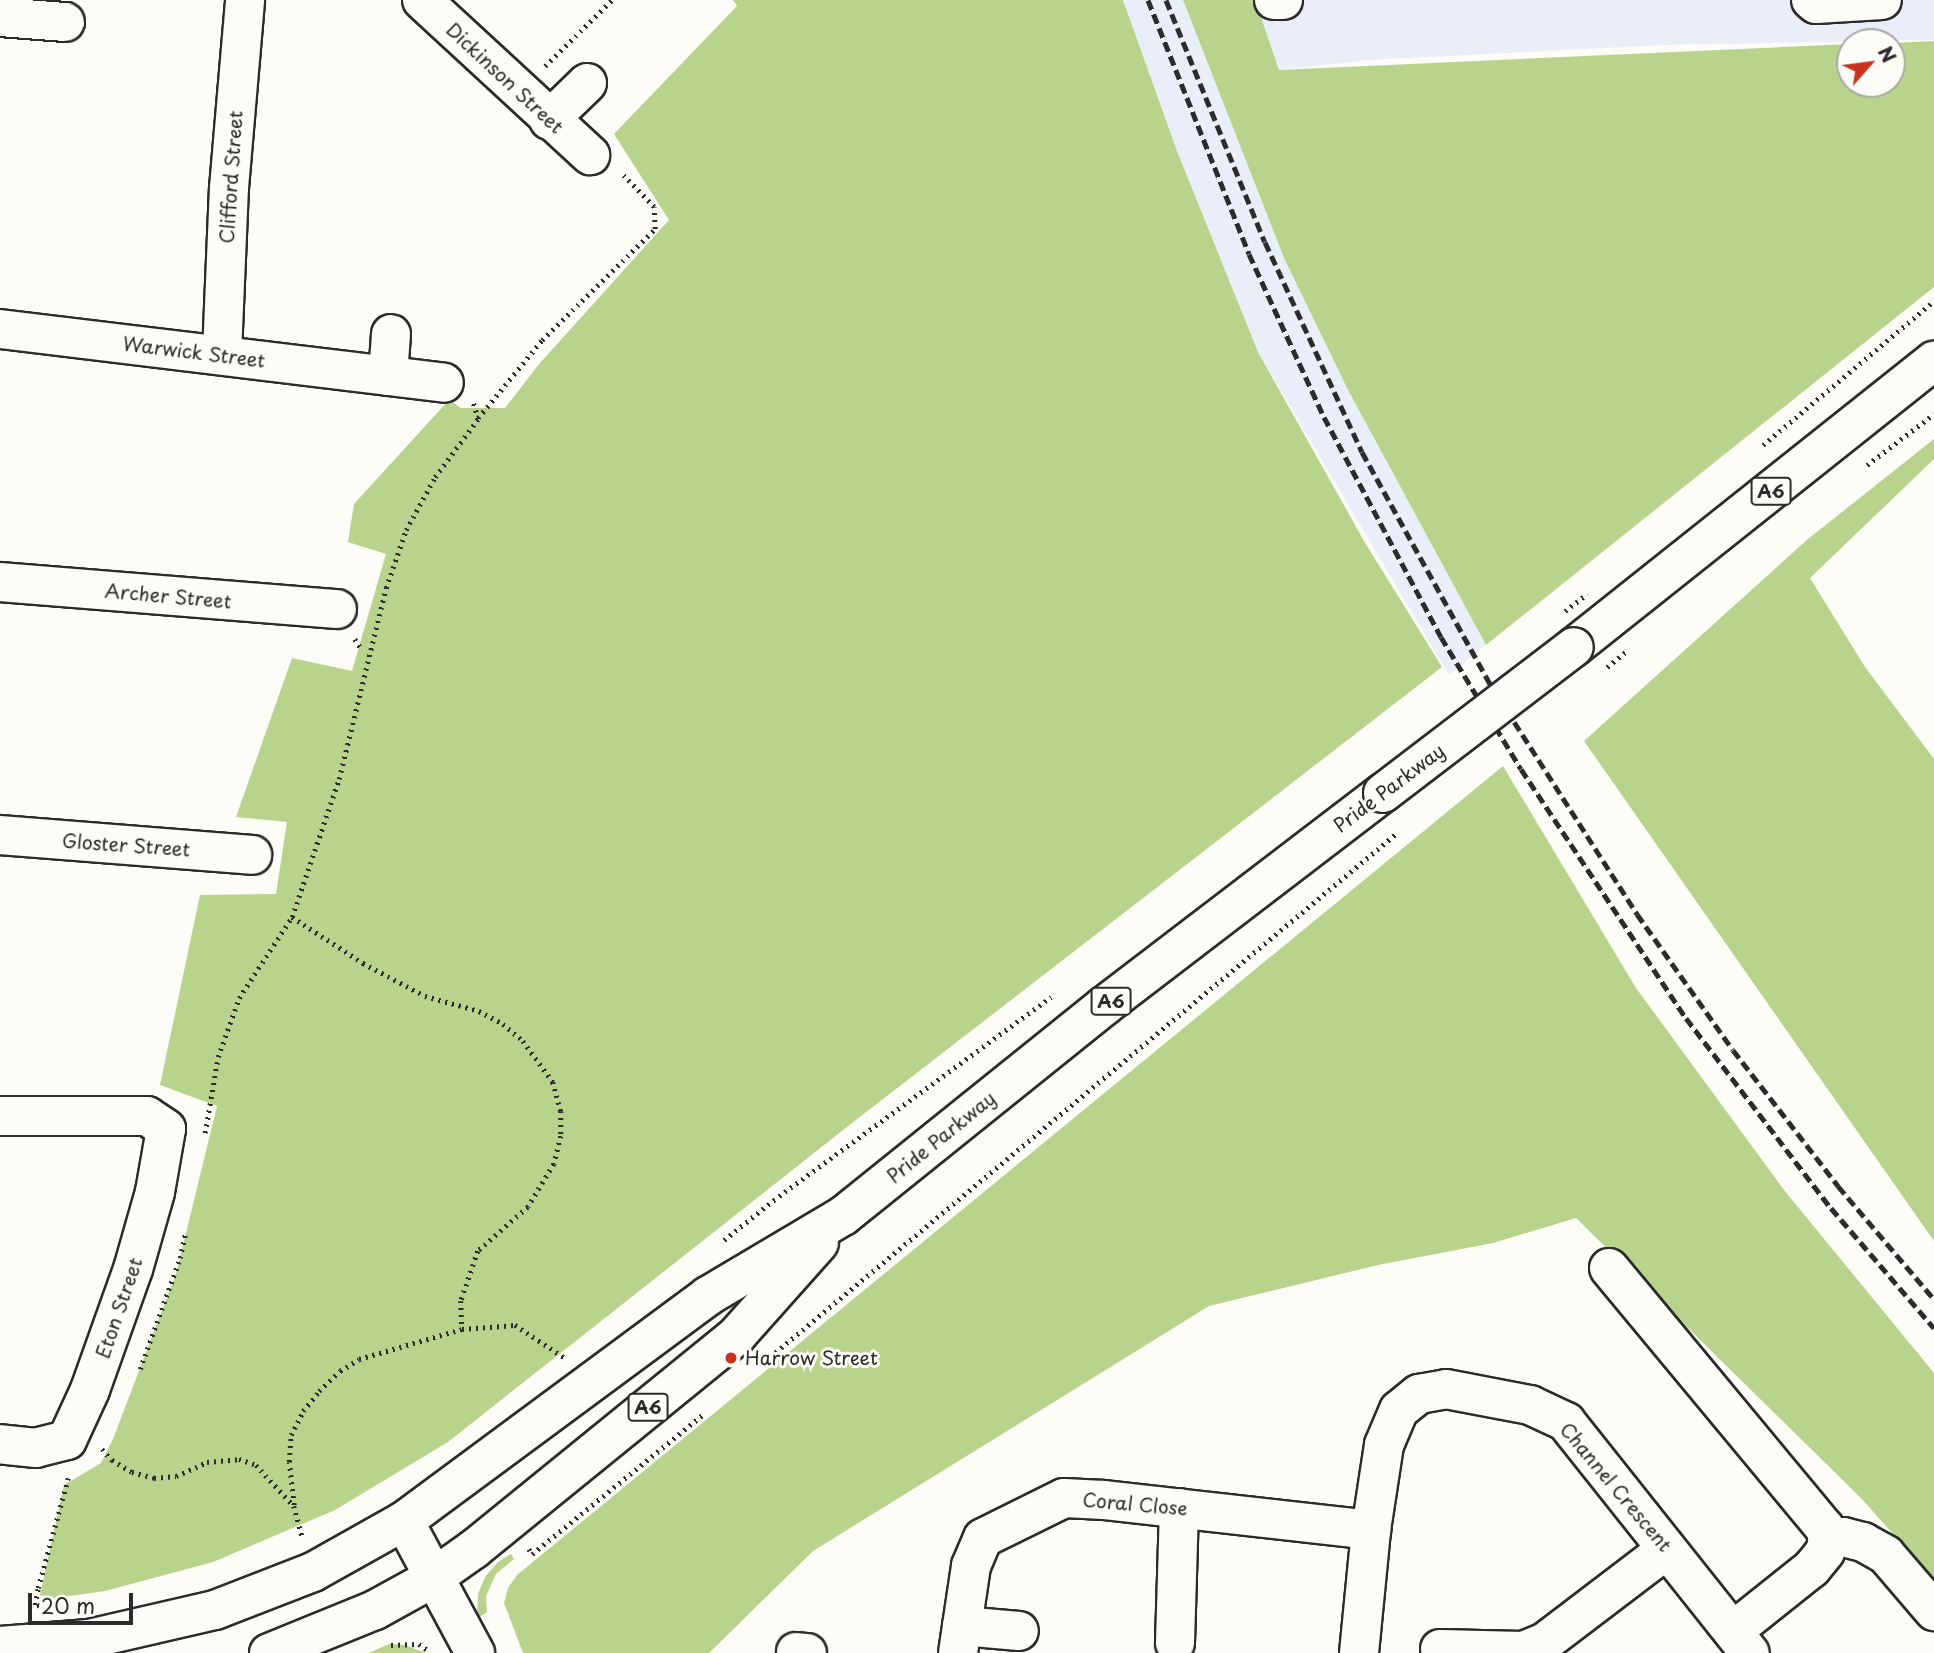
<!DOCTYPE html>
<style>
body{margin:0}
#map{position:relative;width:1934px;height:1653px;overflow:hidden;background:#fdfcf7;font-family:"Playpen Sans",sans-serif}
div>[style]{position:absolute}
.built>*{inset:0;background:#eaeef9}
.green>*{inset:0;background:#b8d48c}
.path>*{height:4.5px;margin-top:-2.25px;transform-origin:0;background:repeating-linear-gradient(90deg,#2b2b2b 0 2px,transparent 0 7px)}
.roads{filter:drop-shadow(2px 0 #2b2b2b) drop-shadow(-2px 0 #2b2b2b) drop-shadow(0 2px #2b2b2b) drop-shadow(0 -2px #2b2b2b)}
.minor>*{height:38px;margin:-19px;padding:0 19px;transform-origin:19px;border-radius:19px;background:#fdfcf7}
.major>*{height:38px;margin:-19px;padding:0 19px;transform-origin:19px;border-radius:19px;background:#fdfcf7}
.rail>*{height:5px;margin-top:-2.5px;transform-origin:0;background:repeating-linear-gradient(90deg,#2b2b2b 0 10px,transparent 0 15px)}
.path-bridge>*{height:4.5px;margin-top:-2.25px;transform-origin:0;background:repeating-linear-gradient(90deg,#2b2b2b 0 2px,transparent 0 7px)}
.bridges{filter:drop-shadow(2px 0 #2b2b2b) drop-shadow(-2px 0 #2b2b2b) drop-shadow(0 2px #2b2b2b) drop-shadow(0 -2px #2b2b2b)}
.major-bridge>*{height:38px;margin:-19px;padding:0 19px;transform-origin:19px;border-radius:19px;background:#fdfcf7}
.dots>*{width:19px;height:19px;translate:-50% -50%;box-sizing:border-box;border:4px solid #fdfcf7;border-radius:50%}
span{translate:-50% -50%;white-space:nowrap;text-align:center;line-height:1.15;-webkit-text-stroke:6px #fdfcf7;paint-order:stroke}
.shield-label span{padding:2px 5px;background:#fdfcf7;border:2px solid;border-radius:5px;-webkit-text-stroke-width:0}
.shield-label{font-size:18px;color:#2b2b2b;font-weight:700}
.street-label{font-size:19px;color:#2b2b2b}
.poi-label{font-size:19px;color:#2b2b2b}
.left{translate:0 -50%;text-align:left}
.north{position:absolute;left:1836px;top:28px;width:70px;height:70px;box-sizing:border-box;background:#fdfcf7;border:2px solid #a9a8a5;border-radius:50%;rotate:62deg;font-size:19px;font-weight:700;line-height:28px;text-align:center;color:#2b2b2b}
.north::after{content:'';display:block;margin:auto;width:24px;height:32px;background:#c8321e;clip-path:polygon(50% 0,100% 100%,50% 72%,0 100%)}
.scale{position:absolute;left:28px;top:1593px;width:105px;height:32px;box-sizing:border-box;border:4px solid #2b2b2b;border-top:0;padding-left:9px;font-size:21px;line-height:24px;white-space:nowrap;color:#2b2b2b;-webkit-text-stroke:5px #fdfcf7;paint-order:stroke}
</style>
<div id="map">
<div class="built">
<i style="clip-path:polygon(1123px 0,1183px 0,1284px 258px,1348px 390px,1486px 645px,1449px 675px,1258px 352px,1177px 151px)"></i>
<i style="clip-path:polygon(1255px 0,1934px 0,1934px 40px,1663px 45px,1368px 60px,1278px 70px)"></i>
</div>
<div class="green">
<i style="clip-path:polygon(733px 0,1123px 0,1177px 151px,1258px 352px,1364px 541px,1442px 667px,852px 1123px,448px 1442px,335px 1510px,213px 1562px,105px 1591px,54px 1598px,40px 1595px,64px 1485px,101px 1463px,113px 1439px,176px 1274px,217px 1106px,160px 1085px,200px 895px,276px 894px,287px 822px,236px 817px,292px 658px,352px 671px,386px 554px,348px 542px,354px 504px,449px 400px,461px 408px,505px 408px,540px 363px,669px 220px,614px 134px,737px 6px)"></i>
<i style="clip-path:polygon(1183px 0,1255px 0,1279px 70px,1850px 44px,1850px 84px,1892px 84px,1892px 43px,1934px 41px,1934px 287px,1486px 645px,1348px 390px,1284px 258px)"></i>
<i style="clip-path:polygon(1934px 439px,1934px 459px,1810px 578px,1865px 667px,1934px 759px,1934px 1241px,1584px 741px,1808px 539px)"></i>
<i style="clip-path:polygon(1503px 766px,1636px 988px,1784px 1190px,1934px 1373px,1934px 1580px,1861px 1498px,1576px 1218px,1493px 1243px,1378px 1265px,1209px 1306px,813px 1551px,709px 1653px,523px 1653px,504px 1603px,508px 1588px,517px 1575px)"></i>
<i style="clip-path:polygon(511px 1554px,514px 1559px,496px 1574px,486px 1596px,487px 1612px,477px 1619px,478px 1594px,485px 1577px,498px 1562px)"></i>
<i style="clip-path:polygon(389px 1644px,404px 1645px,426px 1653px,369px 1653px)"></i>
</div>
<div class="path">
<i style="left:545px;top:66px;width:94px;rotate:-44.6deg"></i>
<i style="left:478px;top:418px;width:101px;rotate:-50.6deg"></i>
<i style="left:542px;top:340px;width:158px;rotate:-44.5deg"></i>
<i style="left:655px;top:229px;width:22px;rotate:-93deg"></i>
<i style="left:654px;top:207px;width:46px;rotate:-134.1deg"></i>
<i style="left:1763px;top:445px;width:224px;rotate:-40.1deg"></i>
<i style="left:1867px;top:465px;width:84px;rotate:-37.3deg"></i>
<i style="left:355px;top:639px;width:13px;rotate:58deg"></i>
<i style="left:292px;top:917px;width:85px;rotate:32.9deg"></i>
<i style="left:363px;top:963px;width:70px;rotate:28deg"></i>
<i style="left:425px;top:996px;width:56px;rotate:15.5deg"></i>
<i style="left:479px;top:1011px;width:27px;rotate:28deg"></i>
<i style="left:503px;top:1024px;width:26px;rotate:40deg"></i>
<i style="left:523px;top:1041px;width:51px;rotate:53.8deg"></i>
<i style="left:553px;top:1082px;width:30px;rotate:75deg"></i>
<i style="left:561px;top:1111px;width:25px;rotate:90deg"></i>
<i style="left:561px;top:1136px;width:29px;rotate:104deg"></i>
<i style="left:554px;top:1164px;width:50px;rotate:121.2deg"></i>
<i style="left:528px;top:1207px;width:67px;rotate:138.7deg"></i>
<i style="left:478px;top:1251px;width:53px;rotate:108.8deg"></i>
<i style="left:461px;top:1301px;width:28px;rotate:88deg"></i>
<i style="left:462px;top:1329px;width:53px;rotate:-4.3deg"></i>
<i style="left:515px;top:1325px;width:60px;rotate:33.4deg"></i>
<i style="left:205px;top:1133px;width:77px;rotate:-80.3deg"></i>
<i style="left:218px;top:1057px;width:63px;rotate:-70.4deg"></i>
<i style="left:239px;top:998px;width:97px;rotate:-56.8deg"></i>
<i style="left:292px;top:917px;width:146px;rotate:-71.2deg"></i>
<i style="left:339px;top:779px;width:197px;rotate:-76.2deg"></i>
<i style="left:386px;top:588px;width:61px;rotate:-71deg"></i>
<i style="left:406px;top:530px;width:60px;rotate:-61.3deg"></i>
<i style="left:435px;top:477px;width:72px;rotate:-53.4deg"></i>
<i style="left:478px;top:419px;width:17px;rotate:-107deg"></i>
<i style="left:724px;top:1240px;width:70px;rotate:-38.7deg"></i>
<i style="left:779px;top:1196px;width:337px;rotate:-36.2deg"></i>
<i style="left:770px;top:1357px;width:817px;rotate:-39.89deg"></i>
<i style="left:140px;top:1369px;width:118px;rotate:-70.2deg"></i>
<i style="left:180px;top:1258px;width:25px;rotate:-78deg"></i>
<i style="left:102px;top:1449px;width:15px;rotate:48deg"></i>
<i style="left:112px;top:1460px;width:23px;rotate:31deg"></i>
<i style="left:132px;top:1472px;width:23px;rotate:15deg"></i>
<i style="left:154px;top:1478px;width:22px;rotate:-5deg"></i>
<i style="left:176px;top:1476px;width:34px;rotate:-24deg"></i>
<i style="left:207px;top:1462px;width:32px;rotate:-5deg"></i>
<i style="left:239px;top:1459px;width:18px;rotate:19deg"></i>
<i style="left:256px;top:1465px;width:56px;rotate:47.2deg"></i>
<i style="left:294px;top:1506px;width:31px;rotate:75deg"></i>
<i style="left:294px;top:1505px;width:43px;rotate:-96.6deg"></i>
<i style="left:289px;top:1462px;width:27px;rotate:-86deg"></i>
<i style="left:291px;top:1435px;width:27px;rotate:-63deg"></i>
<i style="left:303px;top:1411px;width:26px;rotate:-51deg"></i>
<i style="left:319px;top:1391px;width:29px;rotate:-44deg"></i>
<i style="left:340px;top:1371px;width:22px;rotate:-32deg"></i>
<i style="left:359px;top:1359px;width:107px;rotate:-16.2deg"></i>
<i style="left:529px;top:1549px;width:6px;rotate:59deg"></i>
<i style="left:532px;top:1554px;width:223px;rotate:-39.2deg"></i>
<i style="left:39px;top:1606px;width:4px;rotate:-166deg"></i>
<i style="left:35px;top:1605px;width:17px;rotate:-80deg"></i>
<i style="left:38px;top:1588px;width:114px;rotate:-74.7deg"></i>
<i style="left:391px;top:1645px;width:28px;rotate:-2deg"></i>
<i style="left:419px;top:1644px;width:12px;rotate:35deg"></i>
</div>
<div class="roads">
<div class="minor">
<i style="left:422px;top:0;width:229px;rotate:42.7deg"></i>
<i style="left:1274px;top:0;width:9px"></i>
<i style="left:1811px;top:0;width:6px;rotate:39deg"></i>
<i style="left:1816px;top:4px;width:66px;rotate:-3.5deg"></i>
<i style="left:0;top:17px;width:65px;rotate:4.4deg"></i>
<i style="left:549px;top:120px;width:53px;rotate:-44.2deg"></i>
<i style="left:0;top:329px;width:447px;rotate:6.9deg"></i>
<i style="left:222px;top:354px;width:166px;rotate:-87.6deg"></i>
<i style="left:229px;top:188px;width:189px;rotate:-85.1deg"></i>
<i style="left:388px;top:376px;width:42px;rotate:-85.9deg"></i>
<i style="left:0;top:582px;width:338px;rotate:4.6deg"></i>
<i style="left:0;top:835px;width:253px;rotate:4.5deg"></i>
<i style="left:0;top:1116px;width:147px"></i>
<i style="left:147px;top:1116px;width:23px;rotate:34deg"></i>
<i style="left:166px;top:1129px;width:64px;rotate:99.9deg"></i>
<i style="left:155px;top:1192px;width:80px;rotate:105.9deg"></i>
<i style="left:133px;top:1269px;width:128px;rotate:109.6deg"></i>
<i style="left:90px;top:1390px;width:55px;rotate:114.7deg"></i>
<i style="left:67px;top:1440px;width:32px;rotate:166deg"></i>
<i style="left:36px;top:1448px;width:36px;rotate:-174deg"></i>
<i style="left:1609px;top:1268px;width:338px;rotate:50.3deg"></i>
<i style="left:1825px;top:1528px;width:11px;rotate:75deg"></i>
<i style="left:1828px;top:1539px;width:13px;rotate:103deg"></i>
<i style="left:1825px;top:1552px;width:21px;rotate:129deg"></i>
<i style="left:1812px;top:1568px;width:101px;rotate:141.4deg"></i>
<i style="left:404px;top:1521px;width:150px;rotate:61.7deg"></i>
<i style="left:1828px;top:1539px;width:15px;rotate:-8deg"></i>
<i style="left:1843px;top:1537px;width:21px;rotate:14deg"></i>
<i style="left:1863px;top:1542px;width:26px;rotate:29deg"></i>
<i style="left:1886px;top:1555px;width:74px;rotate:49.4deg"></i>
<i style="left:962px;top:1626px;width:57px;rotate:5deg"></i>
<i style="left:1175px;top:1643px;width:135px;rotate:-88.3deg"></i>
<i style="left:1440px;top:1649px;width:83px;rotate:1.4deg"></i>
<i style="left:1523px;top:1651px;width:24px;rotate:-22deg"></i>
<i style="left:1545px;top:1642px;width:153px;rotate:-37.3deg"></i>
<i style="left:796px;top:1652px;width:11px;rotate:5deg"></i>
<i style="left:958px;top:1653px;width:88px;rotate:-81.5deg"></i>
<i style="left:971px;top:1566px;width:30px;rotate:-67deg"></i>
<i style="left:983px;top:1538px;width:90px;rotate:-26.3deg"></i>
<i style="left:1064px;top:1498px;width:40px;rotate:2.9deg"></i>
<i style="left:1104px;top:1500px;width:269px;rotate:6.4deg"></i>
<i style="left:1359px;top:1653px;width:124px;rotate:-84.4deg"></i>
<i style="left:1371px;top:1530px;width:86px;rotate:-81.3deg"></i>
<i style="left:1384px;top:1445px;width:38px;rotate:-67deg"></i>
<i style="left:1399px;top:1410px;width:26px;rotate:-39deg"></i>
<i style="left:1419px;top:1394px;width:27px;rotate:-10deg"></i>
<i style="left:1446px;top:1389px;width:86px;rotate:10.8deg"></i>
<i style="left:1530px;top:1405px;width:40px;rotate:25deg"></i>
<i style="left:1566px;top:1422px;width:295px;rotate:51.5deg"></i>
</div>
<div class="major">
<i style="left:1574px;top:647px;width:460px;rotate:-38.5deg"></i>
<i style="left:0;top:1646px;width:89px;rotate:-4.5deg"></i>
<i style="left:89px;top:1639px;width:129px;rotate:-13deg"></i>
<i style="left:215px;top:1610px;width:105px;rotate:-21.2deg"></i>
<i style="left:313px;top:1572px;width:104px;rotate:-29.3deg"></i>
<i style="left:404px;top:1521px;width:378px;rotate:-36.5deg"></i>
<i style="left:708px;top:1296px;width:157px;rotate:-30.7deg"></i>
<i style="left:843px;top:1216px;width:335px;rotate:-38.8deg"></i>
<i style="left:1104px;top:1006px;width:351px;rotate:-37.4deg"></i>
<i style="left:269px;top:1653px;width:114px;rotate:-22.1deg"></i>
<i style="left:375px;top:1610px;width:66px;rotate:-28.9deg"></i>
<i style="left:433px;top:1578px;width:50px;rotate:-35.3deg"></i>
<i style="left:474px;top:1549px;width:339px;rotate:-39.1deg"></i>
<i style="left:737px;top:1335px;width:123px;rotate:-48.3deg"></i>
</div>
</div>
<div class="rail">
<i style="left:1148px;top:0;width:273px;rotate:68.3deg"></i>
<i style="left:1249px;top:254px;width:179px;rotate:65.3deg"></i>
<i style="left:1324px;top:417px;width:249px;rotate:62deg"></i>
<i style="left:1441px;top:637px;width:154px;rotate:58.8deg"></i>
<i style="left:1521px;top:769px;width:299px;rotate:56.5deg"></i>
<i style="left:1686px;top:1018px;width:239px;rotate:52.7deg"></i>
<i style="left:1831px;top:1208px;width:158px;rotate:49.4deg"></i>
<i style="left:1166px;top:0;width:261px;rotate:67.8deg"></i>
<i style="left:1265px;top:242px;width:231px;rotate:65.2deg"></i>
<i style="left:1362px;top:452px;width:265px;rotate:61.1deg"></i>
<i style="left:1490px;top:684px;width:273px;rotate:57.4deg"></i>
<i style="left:1637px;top:914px;width:166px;rotate:54.8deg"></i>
<i style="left:1733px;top:1050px;width:172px;rotate:52.3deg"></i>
<i style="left:1838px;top:1186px;width:148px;rotate:49.7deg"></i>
</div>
<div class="path-bridge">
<i style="left:1565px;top:611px;width:28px;rotate:-38deg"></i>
<i style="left:1607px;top:667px;width:27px;rotate:-39deg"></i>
</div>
<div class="bridges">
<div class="major-bridge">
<i style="left:1383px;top:793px;width:240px;rotate:-37.4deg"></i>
</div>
</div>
<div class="dots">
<i style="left:731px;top:1358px;background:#c8321e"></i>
</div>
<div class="shield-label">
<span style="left:1771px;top:491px">A6</span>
<span style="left:1111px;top:1001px">A6</span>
<span style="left:648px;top:1407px">A6</span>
</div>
<div class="street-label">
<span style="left:505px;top:78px;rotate:43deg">Dickinson Street</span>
<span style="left:231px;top:177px;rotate:-86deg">Clifford Street</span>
<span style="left:194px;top:352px;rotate:7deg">Warwick Street</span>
<span style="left:168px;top:596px;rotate:5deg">Archer Street</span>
<span style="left:1389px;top:788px;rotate:-37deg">Pride Parkway</span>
<span style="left:126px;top:845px;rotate:4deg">Gloster Street</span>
<span style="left:941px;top:1137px;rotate:-39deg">Pride Parkway</span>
<span style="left:119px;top:1308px;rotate:-71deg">Eton Street</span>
<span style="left:1616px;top:1487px;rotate:50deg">Channel Crescent</span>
<span style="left:1135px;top:1504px;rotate:5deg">Coral Close</span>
</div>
<div class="poi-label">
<span class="left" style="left:745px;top:1358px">Harrow Street</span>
</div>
<div class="north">N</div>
<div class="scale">20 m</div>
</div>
